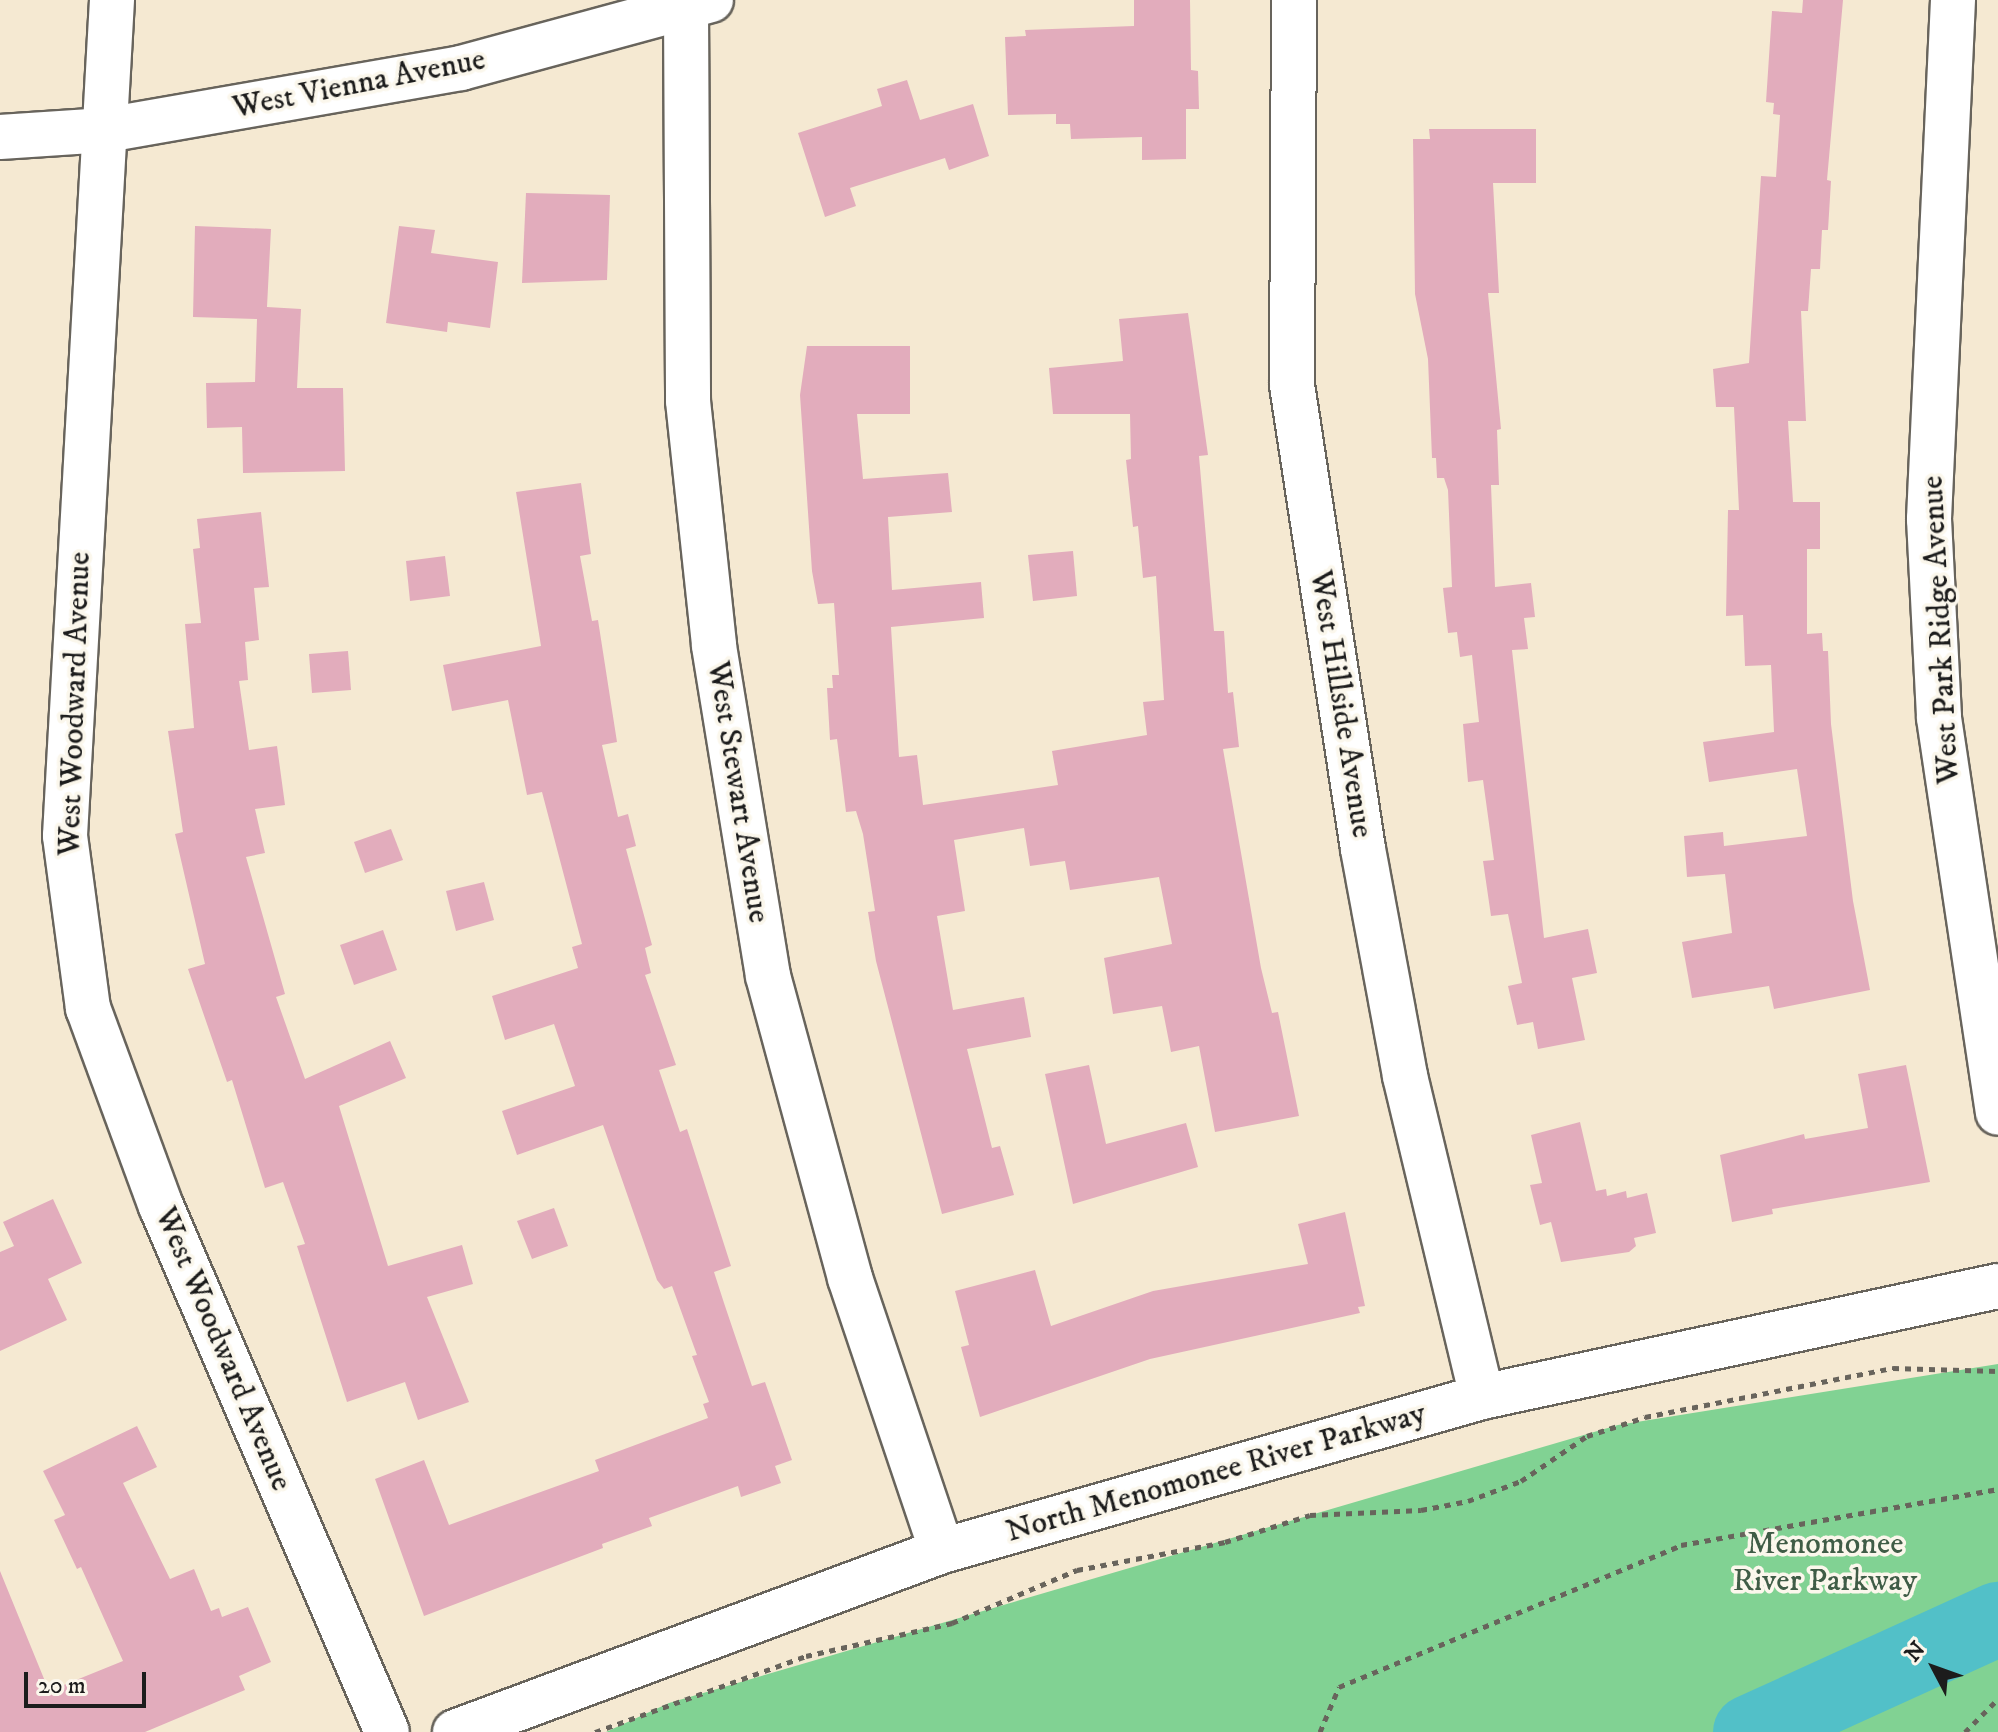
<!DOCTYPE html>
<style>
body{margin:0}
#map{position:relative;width:1998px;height:1732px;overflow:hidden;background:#f5e9d2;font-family:"IM FELL DW Pica",serif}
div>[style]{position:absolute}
.green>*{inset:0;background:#81d293}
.river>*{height:74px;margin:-37px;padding:0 37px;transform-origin:37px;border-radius:37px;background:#52c0c8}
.building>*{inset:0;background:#e2acbc}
.path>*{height:5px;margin-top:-2.5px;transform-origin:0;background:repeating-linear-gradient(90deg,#68645c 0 6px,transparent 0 12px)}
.roads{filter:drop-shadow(2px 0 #68645c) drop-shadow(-2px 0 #68645c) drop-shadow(0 2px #68645c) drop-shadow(0 -2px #68645c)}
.minor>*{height:44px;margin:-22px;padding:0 22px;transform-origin:22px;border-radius:22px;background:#fff}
.tertiary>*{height:44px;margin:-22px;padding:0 22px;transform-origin:22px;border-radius:22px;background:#fff}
span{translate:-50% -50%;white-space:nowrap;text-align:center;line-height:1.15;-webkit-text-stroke:7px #fbf7ec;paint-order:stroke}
.street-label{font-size:32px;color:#1c1c1c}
.park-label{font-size:32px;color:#3f5c46}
.north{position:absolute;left:1894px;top:1628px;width:80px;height:80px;-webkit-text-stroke:6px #fbf7ec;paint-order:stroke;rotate:311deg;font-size:22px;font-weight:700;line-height:32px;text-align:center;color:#1c1c1c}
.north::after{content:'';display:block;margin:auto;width:28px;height:36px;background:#1c1c1c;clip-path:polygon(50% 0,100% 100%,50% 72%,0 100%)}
.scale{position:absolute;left:24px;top:1672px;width:122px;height:36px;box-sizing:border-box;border:4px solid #1c1c1c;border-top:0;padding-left:10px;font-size:24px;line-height:28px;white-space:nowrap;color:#1c1c1c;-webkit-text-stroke:6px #fbf7ec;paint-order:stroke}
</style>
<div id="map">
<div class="green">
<i style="clip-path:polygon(1998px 1364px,1998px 1732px,606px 1732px,669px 1703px,1618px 1425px)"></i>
</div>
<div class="river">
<i style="left:1750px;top:1732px;width:273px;rotate:-24.5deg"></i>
</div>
<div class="building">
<i style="clip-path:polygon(1134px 0,1190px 0,1191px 70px,1198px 71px,1199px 109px,1186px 109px,1186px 159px,1142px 160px,1142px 137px,1071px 139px,1070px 124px,1056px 124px,1056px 114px,1008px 115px,1005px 37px,1026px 36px,1025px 30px,1134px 26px)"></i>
<i style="clip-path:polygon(1803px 0,1843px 0,1827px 180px,1831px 181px,1828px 230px,1822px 230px,1820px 269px,1811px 269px,1808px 311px,1801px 311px,1806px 421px,1788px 421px,1793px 502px,1820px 502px,1820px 549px,1807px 549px,1807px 634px,1822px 633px,1823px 651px,1828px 651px,1831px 724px,1853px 901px,1870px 990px,1774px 1009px,1769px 986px,1692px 998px,1682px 942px,1732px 933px,1725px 874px,1687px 877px,1684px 836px,1723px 832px,1724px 846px,1807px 836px,1797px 769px,1709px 782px,1703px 742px,1774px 732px,1771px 665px,1745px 666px,1743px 615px,1726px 616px,1728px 510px,1739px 510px,1734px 407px,1716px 407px,1713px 369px,1749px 363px,1761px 176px,1776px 177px,1780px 115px,1773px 114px,1774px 103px,1766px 102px,1772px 11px,1802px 13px)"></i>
<i style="clip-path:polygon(907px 80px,920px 120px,973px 104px,989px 156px,949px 170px,945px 158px,850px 188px,856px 206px,825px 217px,798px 133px,882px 106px,877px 89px)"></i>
<i style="clip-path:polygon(1429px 129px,1536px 129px,1536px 183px,1493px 183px,1499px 293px,1488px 293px,1501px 429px,1497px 430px,1499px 485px,1491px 485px,1495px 587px,1531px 583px,1535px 617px,1524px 618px,1528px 649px,1512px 650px,1544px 938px,1588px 929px,1597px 973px,1572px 978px,1585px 1040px,1538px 1049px,1533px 1022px,1517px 1025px,1508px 986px,1522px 983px,1508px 914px,1491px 916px,1483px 861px,1494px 860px,1483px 780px,1468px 782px,1463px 724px,1479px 722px,1472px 655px,1460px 657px,1457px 632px,1448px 633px,1443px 588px,1452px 587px,1448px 490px,1444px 478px,1437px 478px,1436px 458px,1432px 458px,1428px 359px,1415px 294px,1413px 139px,1430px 139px)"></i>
<i style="clip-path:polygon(526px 193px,610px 195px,607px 280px,522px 283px)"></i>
<i style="clip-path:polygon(195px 226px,271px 229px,267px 307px,301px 309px,297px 388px,343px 388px,345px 471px,243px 473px,242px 427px,207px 428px,206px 383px,255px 382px,257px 319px,193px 317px)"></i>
<i style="clip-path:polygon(399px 226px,435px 230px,431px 253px,498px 262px,490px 328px,448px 322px,447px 332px,386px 323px)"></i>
<i style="clip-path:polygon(1188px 313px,1208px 455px,1199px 456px,1214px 631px,1224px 631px,1228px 693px,1233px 692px,1239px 747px,1223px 749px,1261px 968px,1272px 1013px,1278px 1012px,1299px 1116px,1215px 1132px,1199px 1046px,1171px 1052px,1162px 1006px,1113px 1014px,1104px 958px,1172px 944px,1159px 877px,1070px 890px,1065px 861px,1030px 866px,1024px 828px,954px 840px,965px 911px,937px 916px,953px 1010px,1024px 997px,1031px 1037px,967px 1049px,992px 1148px,1000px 1146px,1014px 1195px,942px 1214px,876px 961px,868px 912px,875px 911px,863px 834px,856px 811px,846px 812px,837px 739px,830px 740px,827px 688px,833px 688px,832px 675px,839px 675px,834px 603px,818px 604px,812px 571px,800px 395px,807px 346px,910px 346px,910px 414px,857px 414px,863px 479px,948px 473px,952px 512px,888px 517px,892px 590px,981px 582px,984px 618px,891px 627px,899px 757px,917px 755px,923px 805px,1058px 785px,1052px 751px,1147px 735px,1143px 702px,1164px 700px,1156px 576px,1143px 578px,1138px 526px,1133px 527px,1126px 460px,1131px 459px,1130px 414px,1053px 414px,1049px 368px,1123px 361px,1119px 319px)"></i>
<i style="clip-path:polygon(581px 483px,591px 554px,580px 556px,592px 621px,598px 620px,617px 742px,602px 745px,618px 817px,628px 814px,636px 846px,626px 849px,652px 945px,645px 948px,651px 973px,645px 975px,676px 1065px,659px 1070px,680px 1132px,687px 1129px,731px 1266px,714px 1272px,724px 1303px,752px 1386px,765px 1382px,792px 1460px,775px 1466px,781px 1483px,741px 1497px,738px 1486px,649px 1518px,652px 1526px,602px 1544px,603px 1548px,424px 1616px,375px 1479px,424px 1460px,449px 1525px,599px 1471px,595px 1460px,708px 1418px,703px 1404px,709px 1402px,692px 1356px,697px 1355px,672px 1286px,664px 1289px,657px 1280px,603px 1125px,517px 1155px,502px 1111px,575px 1086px,554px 1024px,505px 1040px,492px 996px,578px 968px,572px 947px,582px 944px,542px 792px,527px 795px,508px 700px,452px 711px,443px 665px,541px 646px,516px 492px)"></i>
<i style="clip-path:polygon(261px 512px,269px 587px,254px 588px,259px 640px,245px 642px,248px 680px,239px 681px,249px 750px,277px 746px,285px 805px,255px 809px,265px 853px,246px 857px,285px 994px,276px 997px,305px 1079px,390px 1041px,406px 1078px,339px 1106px,388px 1266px,462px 1245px,473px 1284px,427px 1297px,469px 1402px,418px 1420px,405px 1382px,347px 1402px,297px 1246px,305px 1244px,283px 1182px,265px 1188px,232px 1080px,227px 1082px,188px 969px,205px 964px,175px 834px,183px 832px,168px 731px,194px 728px,185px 624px,201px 623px,193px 549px,200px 548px,197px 519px)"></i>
<i style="clip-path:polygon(1073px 551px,1077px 596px,1033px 601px,1028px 555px)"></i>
<i style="clip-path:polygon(445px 556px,450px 596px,410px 601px,406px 561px)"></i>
<i style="clip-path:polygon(348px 651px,351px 690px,312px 693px,309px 654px)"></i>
<i style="clip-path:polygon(391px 829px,403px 860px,365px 873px,354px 842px)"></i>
<i style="clip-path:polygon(484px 882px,494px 920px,456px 931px,446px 891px)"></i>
<i style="clip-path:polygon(383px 930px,397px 970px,354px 985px,340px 945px)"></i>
<i style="clip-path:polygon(1089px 1065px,1106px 1144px,1186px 1123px,1198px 1167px,1073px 1204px,1045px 1074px)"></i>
<i style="clip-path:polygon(1906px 1065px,1930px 1182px,1772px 1209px,1773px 1214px,1732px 1222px,1720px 1155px,1804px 1134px,1805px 1139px,1868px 1128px,1858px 1074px)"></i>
<i style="clip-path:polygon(1580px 1122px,1596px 1191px,1606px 1189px,1607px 1196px,1626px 1191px,1627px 1198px,1647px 1193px,1656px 1233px,1634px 1238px,1636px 1246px,1629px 1252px,1561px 1262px,1551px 1222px,1540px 1225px,1530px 1185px,1542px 1183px,1531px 1135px)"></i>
<i style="clip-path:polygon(53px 1199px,82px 1263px,48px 1279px,67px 1320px,0 1351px,0 1252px,14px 1246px,3px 1222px)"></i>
<i style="clip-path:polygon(554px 1208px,568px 1246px,532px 1259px,517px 1221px)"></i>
<i style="clip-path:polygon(1345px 1212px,1365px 1306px,1358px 1307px,1360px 1313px,1150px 1359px,980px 1417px,961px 1347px,969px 1345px,955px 1291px,1035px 1270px,1051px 1326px,1153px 1291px,1308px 1264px,1298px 1224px)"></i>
<i style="clip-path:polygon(137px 1426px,157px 1467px,123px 1483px,170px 1579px,194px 1569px,211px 1611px,219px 1608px,222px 1617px,248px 1607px,271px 1662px,239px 1676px,245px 1690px,145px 1732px,0 1732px,0 1571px,49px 1691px,123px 1661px,81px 1567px,77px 1569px,54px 1520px,65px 1515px,43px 1471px)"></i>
</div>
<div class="path">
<i style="left:595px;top:1732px;width:224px;rotate:-19.8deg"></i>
<i style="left:806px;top:1656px;width:150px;rotate:-12.7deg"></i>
<i style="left:952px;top:1623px;width:136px;rotate:-23deg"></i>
<i style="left:1077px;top:1570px;width:151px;rotate:-10.7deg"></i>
<i style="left:1225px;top:1542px;width:89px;rotate:-17.6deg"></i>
<i style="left:1310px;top:1515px;width:111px;rotate:-2.6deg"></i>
<i style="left:1421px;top:1510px;width:48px;rotate:-10.8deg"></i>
<i style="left:1468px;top:1501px;width:57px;rotate:-20.7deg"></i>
<i style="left:1521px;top:1481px;width:80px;rotate:-34.3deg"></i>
<i style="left:1587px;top:1436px;width:61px;rotate:-18.1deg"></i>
<i style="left:1645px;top:1417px;width:253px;rotate:-11.2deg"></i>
<i style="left:1893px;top:1368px;width:105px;rotate:1.6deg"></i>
<i style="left:1320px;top:1732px;width:49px;rotate:-67.1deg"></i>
<i style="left:1339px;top:1687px;width:370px;rotate:-22.5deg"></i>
<i style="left:1681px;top:1545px;width:322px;rotate:-10deg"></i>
<i style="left:1965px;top:1732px;width:47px;rotate:-45deg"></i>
</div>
<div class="roads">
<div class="minor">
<i style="left:112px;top:0;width:837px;rotate:93.22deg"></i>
<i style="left:65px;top:836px;width:174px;rotate:82.4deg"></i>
<i style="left:88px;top:1008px;width:211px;rotate:69.8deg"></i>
<i style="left:161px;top:1206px;width:572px;rotate:66.75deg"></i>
<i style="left:1294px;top:0;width:385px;rotate:90.3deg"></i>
<i style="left:1292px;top:385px;width:469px;rotate:81.3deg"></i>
<i style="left:1363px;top:849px;width:231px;rotate:79.5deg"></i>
<i style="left:1405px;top:1076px;width:330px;rotate:76.5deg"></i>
<i style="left:1953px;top:0;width:520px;rotate:92.65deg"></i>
<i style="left:1929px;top:519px;width:199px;rotate:87.1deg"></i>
<i style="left:1939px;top:718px;width:399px;rotate:81.5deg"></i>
<i style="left:686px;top:8px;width:393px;rotate:89.7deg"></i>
<i style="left:688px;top:401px;width:246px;rotate:83.9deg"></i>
<i style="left:714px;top:646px;width:334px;rotate:80.7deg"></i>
<i style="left:768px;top:976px;width:313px;rotate:74.8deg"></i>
<i style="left:850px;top:1278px;width:288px;rotate:71.4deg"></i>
<i style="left:0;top:137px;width:106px;rotate:-3.8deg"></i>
<i style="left:106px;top:130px;width:360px;rotate:-9.9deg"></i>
<i style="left:461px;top:68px;width:259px;rotate:-15.2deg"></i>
</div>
<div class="tertiary">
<i style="left:455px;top:1732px;width:520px;rotate:-20.39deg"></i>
<i style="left:942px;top:1551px;width:562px;rotate:-15.92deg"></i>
<i style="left:1482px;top:1397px;width:528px;rotate:-12.14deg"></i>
</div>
</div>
<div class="street-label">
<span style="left:359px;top:84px;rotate:-11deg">West Vienna Avenue</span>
<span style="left:1941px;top:630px;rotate:-93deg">West Park Ridge Avenue</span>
<span style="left:75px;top:704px;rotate:-88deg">West Woodward Avenue</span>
<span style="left:1341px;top:704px;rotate:81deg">West Hillside Avenue</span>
<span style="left:738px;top:792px;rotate:81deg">West Stewart Avenue</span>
<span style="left:223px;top:1349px;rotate:67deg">West Woodward Avenue</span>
<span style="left:1216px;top:1473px;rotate:-16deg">North Menomonee River Parkway</span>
</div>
<div class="park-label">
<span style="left:1825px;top:1563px">Menomonee<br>River Parkway</span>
</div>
<div class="north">N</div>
<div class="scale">20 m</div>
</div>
